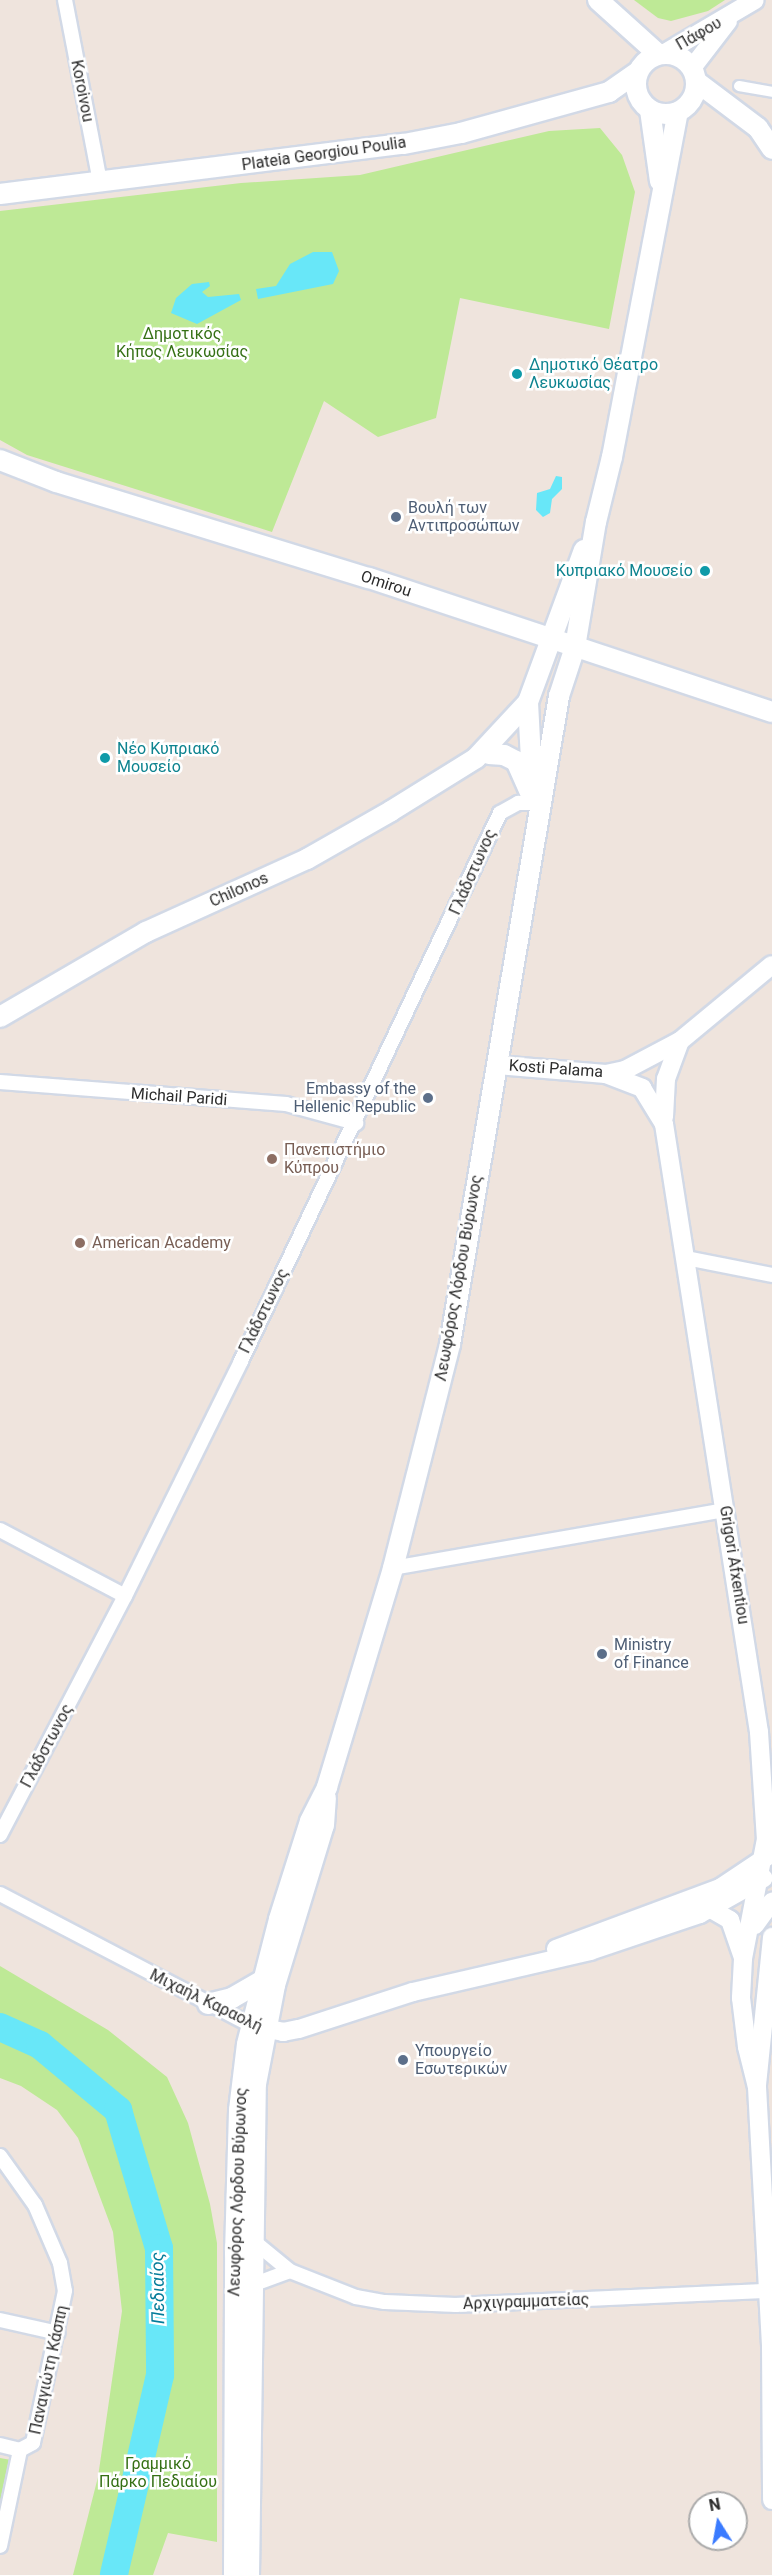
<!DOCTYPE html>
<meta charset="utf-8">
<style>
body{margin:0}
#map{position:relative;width:772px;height:2575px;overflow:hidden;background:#efe4dd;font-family:Roboto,sans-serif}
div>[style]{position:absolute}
.green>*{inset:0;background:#bee996}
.water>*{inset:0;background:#68e7f8}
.river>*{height:28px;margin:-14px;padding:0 14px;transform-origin:14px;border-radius:14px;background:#68e7f8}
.roads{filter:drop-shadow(2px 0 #d2d9e6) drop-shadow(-2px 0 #d2d9e6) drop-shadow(0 2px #d2d9e6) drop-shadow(0 -2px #d2d9e6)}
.pedestrian>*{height:10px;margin:-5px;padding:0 5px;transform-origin:5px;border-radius:5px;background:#fff}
.minor>*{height:14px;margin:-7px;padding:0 7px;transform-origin:7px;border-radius:7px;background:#fff}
.tertiary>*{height:18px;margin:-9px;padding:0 9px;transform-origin:9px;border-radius:9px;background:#fff}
.secondary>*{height:20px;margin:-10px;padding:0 10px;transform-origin:10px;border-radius:10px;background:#fff}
.secondary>.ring{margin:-10px;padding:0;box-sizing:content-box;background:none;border:20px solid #fff;border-radius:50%}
.dots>*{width:16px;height:16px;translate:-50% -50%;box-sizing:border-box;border:3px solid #fff;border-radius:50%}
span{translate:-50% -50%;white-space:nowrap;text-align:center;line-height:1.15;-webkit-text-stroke:5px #fff;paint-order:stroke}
.street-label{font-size:16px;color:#2c2c2c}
.park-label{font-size:16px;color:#357015}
.culture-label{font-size:16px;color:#0d838f}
.left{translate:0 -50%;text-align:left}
.right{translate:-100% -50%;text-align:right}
.service-label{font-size:16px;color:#4e5e75}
.education-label{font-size:16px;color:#785e54}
.water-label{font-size:18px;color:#047c9a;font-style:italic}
.north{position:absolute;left:688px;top:2491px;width:60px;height:60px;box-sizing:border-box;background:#fff;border:2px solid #ababab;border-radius:50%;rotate:349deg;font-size:16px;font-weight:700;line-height:24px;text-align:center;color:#2c2c2c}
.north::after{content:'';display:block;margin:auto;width:21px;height:27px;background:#3a7bff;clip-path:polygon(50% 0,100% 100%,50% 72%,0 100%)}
</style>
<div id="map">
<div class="green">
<i style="clip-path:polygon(634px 0,725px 0,708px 11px,671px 21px,658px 18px)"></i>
<i style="clip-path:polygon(600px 128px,622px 155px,635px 192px,609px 329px,460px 298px,436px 418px,378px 437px,324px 401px,272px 532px,27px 455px,0 440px,0 211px,241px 183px,360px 175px,549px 131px)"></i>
<i style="clip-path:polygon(0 1966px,108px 2030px,167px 2077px,188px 2123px,210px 2204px,217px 2243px,217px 2542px,168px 2533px,153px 2575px,73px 2575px,98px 2477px,122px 2311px,113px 2232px,78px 2138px,57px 2110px,21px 2086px,0 2078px)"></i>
<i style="clip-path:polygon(0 2458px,11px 2460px,0 2511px)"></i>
</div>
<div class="water">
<i style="clip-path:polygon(313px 252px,332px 252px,339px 271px,333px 284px,258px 299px,256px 289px,276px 286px,290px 264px)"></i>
<i style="clip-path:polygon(209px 282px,210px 286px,202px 292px,208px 297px,239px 294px,241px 300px,197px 324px,171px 313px,176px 298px,192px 284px)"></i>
<i style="clip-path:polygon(556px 476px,562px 477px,562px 489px,552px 499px,550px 513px,543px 517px,536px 510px,537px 493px,550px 489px)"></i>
</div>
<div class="river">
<i style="left:0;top:2027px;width:44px;rotate:24.2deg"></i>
<i style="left:40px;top:2045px;width:102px;rotate:39.8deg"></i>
<i style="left:118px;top:2110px;width:144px;rotate:73.5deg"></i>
<i style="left:159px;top:2248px;width:127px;rotate:89.5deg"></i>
<i style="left:160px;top:2375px;width:205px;rotate:103deg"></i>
</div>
<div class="roads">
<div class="pedestrian">
<i style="left:739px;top:86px;width:34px;rotate:10deg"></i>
</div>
<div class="minor">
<i style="left:65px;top:0;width:184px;rotate:79.1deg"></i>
<i style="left:0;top:1082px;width:287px;rotate:4.4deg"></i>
<i style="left:286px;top:1104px;width:73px;rotate:15.2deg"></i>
<i style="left:686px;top:1258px;width:88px;rotate:11.2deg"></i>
<i style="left:0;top:1530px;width:141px;rotate:27.8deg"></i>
<i style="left:393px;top:1568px;width:338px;rotate:-9.9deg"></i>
<i style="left:0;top:1835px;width:270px;rotate:-62.4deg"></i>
<i style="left:125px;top:1596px;width:262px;rotate:-63.7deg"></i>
<i style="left:241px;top:1361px;width:606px;rotate:-64.7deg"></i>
<i style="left:500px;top:813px;width:21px;rotate:-29deg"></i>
<i style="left:518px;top:803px;width:14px"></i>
<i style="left:0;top:1894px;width:283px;rotate:27.6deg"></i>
<i style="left:0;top:2156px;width:60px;rotate:54.5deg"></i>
<i style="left:35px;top:2205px;width:63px;rotate:66.7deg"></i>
<i style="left:60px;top:2263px;width:28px;rotate:80deg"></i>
<i style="left:65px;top:2291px;width:155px;rotate:101.9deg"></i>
<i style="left:33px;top:2443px;width:15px;rotate:152deg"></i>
<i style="left:251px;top:2239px;width:50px;rotate:39.4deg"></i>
<i style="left:290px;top:2271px;width:71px;rotate:21.5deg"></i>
<i style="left:356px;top:2297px;width:29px;rotate:10deg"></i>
<i style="left:385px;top:2302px;width:71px;rotate:2.4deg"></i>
<i style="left:456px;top:2305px;width:312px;rotate:-2.6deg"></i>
<i style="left:252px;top:2285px;width:40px;rotate:-20.2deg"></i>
<i style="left:0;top:2320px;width:59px;rotate:12.6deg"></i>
<i style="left:0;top:2445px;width:21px;rotate:14deg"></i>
<i style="left:0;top:2546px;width:98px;rotate:-78.2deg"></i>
</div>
<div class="tertiary">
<i style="left:665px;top:53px;width:104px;rotate:-30.5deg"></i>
<i style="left:692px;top:68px;width:59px;rotate:-52.5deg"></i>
<i style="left:497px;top:1065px;width:109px;rotate:4.7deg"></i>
<i style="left:606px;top:1074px;width:19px;rotate:-12deg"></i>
<i style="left:625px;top:1070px;width:62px;rotate:-27.8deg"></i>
<i style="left:680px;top:1041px;width:119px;rotate:-39.6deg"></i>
<i style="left:606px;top:1074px;width:39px;rotate:21deg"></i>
<i style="left:642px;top:1088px;width:42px;rotate:58.6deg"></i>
<i style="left:664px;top:1124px;width:615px;rotate:81.12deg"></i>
<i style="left:759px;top:1732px;width:107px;rotate:86.3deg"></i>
<i style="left:766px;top:1839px;width:122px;rotate:100.9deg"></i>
<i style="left:743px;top:1959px;width:39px;rotate:93deg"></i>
<i style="left:741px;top:1998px;width:49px;rotate:83deg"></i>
<i style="left:747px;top:2047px;width:41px;rotate:76deg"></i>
<i style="left:757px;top:2087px;width:259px;rotate:86.9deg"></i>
<i style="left:771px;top:2346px;width:154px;rotate:89.6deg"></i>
<i style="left:664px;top:1117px;width:38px;rotate:-87deg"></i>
<i style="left:666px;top:1079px;width:40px;rotate:-69.8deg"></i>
<i style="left:711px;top:1909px;width:22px;rotate:30deg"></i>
<i style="left:730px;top:1920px;width:39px;rotate:71deg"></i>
<i style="left:755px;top:1925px;width:29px;rotate:-54deg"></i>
<i style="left:556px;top:1949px;width:175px;rotate:-20.4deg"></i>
<i style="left:720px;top:1888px;width:58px;rotate:-33.7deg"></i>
<i style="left:253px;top:2026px;width:31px;rotate:11deg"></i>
<i style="left:283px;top:2032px;width:16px;rotate:-11deg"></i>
<i style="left:299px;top:2029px;width:120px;rotate:-18deg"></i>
<i style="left:413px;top:1992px;width:182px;rotate:-13deg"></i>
<i style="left:590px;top:1951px;width:116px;rotate:-18.6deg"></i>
<i style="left:700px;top:1914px;width:73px;rotate:-29.4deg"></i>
<i style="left:757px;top:2085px;width:149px;rotate:-84.2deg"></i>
</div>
<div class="secondary">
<i style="left:598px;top:0;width:81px;rotate:42deg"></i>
<i class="ring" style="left:636px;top:54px;width:40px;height:40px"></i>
<i style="left:697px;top:82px;width:76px;rotate:37deg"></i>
<i style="left:758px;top:128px;width:25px;rotate:56deg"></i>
<i style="left:650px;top:110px;width:72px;rotate:82deg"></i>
<i style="left:0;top:194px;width:407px;rotate:-7.1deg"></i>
<i style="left:404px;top:144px;width:58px;rotate:-10.9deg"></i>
<i style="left:461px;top:133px;width:154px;rotate:-15.5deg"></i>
<i style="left:609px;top:92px;width:35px;rotate:-35deg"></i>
<i style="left:0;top:460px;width:60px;rotate:21.4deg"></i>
<i style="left:56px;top:482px;width:327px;rotate:17.1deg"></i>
<i style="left:369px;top:578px;width:425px;rotate:18.4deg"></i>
<i style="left:489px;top:754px;width:15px;rotate:4deg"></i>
<i style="left:504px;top:755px;width:13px;rotate:27deg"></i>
<i style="left:516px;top:761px;width:34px;rotate:66deg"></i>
<i style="left:533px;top:798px;width:96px;rotate:-93deg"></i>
<i style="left:528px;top:702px;width:162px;rotate:-69.8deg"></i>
<i style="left:0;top:1017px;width:169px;rotate:-30.2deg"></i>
<i style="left:146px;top:932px;width:177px;rotate:-24.4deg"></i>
<i style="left:307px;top:859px;width:97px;rotate:-29.7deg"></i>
<i style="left:391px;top:811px;width:100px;rotate:-31.9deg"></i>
<i style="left:476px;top:758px;width:76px;rotate:-47.1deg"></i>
<i style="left:208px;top:2004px;width:25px;rotate:-14deg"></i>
<i style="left:232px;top:1998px;width:34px;rotate:-30deg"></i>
<i style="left:234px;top:2575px;width:321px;rotate:-89.8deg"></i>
<i style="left:235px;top:2254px;width:144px;rotate:-88.4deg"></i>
<i style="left:239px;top:2110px;width:66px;rotate:-83.1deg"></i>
<i style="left:247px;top:2044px;width:129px;rotate:-75.6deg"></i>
<i style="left:279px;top:1919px;width:103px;rotate:-72.4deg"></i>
<i style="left:310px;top:1821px;width:38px;rotate:-63deg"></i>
<i style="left:327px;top:1787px;width:229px;rotate:-73.2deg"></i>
<i style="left:393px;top:1568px;width:231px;rotate:-75.7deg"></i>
<i style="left:450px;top:1344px;width:657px;rotate:-80.45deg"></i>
<i style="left:559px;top:696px;width:52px;rotate:-71.9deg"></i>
<i style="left:575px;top:647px;width:127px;rotate:-80.5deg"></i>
<i style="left:596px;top:522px;width:67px;rotate:-76.2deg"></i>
<i style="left:612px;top:457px;width:351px;rotate:-79.2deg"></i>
<i style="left:249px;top:2575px;width:491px;rotate:-89.2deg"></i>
<i style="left:256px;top:2084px;width:101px;rotate:-79.1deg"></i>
<i style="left:275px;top:1985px;width:167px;rotate:-73deg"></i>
<i style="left:324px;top:1825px;width:27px;rotate:-86deg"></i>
</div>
</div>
<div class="dots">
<i style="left:517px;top:374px;background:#0f9aa8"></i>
<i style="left:396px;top:517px;background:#5c6f8a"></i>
<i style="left:705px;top:571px;background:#0f9aa8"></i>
<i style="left:105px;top:758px;background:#0f9aa8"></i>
<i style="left:428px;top:1098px;background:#5c6f8a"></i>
<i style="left:272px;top:1159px;background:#8d6e63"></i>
<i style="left:80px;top:1243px;background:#8d6e63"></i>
<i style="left:602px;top:1654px;background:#5c6f8a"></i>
<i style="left:403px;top:2060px;background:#5c6f8a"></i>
</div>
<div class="street-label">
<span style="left:699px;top:34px;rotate:-30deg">Πάφου</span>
<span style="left:82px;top:91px;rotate:79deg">Koroivou</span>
<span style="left:324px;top:154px;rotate:-8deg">Plateia Georgiou Poulia</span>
<span style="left:386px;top:584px;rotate:18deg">Omirou</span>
<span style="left:473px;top:872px;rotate:-66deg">Γλάδστωνος</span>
<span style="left:239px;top:890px;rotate:-24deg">Chilonos</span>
<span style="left:556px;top:1069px;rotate:4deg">Kosti Palama</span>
<span style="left:179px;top:1097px;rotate:4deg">Michail Paridi</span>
<span style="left:459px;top:1278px;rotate:-80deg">Λεωφόρος Λόρδου Βύρωνος</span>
<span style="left:264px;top:1311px;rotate:-64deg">Γλάδστωνος</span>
<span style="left:734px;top:1565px;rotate:81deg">Grigori Afxentiou</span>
<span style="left:47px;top:1746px;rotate:-62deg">Γλάδστωνος</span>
<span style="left:206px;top:2001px;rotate:26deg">Μιχαήλ Καραολή</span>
<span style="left:238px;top:2192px;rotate:-88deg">Λεωφόρος Λόρδου Βύρωνος</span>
<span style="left:526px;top:2302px;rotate:-2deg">Αρχιγραμματείας</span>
<span style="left:49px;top:2370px;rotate:-78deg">Παναγιώτη Κάσπη</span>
</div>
<div class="park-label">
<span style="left:182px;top:343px">Δημοτικός<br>Κήπος Λευκωσίας</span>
<span style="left:158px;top:2473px">Γραμμικό<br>Πάρκο Πεδιαίου</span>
</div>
<div class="culture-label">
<span class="left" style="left:529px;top:374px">Δημοτικό Θέατρο<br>Λευκωσίας</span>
<span class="right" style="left:693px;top:571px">Κυπριακό Μουσείο</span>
<span class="left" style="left:117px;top:758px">Νέο Κυπριακό<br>Μουσείο</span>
</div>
<div class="service-label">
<span class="left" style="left:408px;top:517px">Βουλή των<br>Αντιπροσώπων</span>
<span class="right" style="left:416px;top:1098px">Embassy of the<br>Hellenic Republic</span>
<span class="left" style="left:614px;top:1654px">Ministry<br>of Finance</span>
<span class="left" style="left:415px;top:2060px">Υπουργείο<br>Εσωτερικών</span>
</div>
<div class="education-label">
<span class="left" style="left:284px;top:1159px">Πανεπιστήμιο<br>Κύπρου</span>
<span class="left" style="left:92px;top:1243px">American Academy</span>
</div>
<div class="water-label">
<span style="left:158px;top:2288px;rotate:-91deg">Πεδιαίος</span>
</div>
<div class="north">N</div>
</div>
